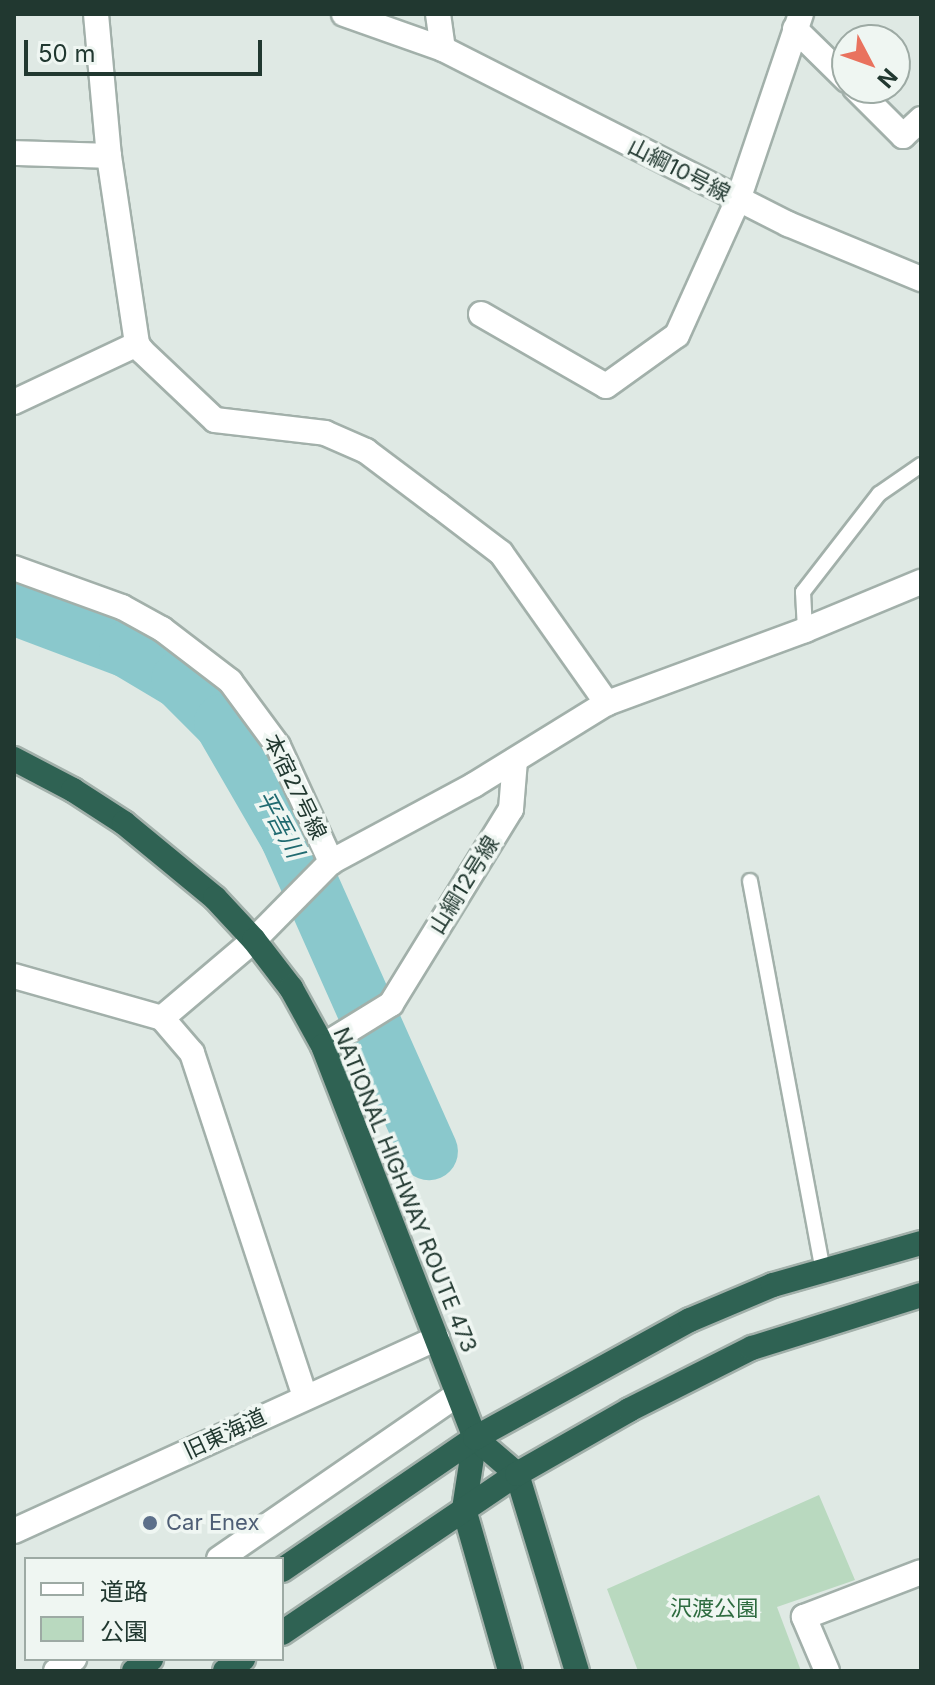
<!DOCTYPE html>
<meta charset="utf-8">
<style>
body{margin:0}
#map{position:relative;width:935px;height:1685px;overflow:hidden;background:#dfe9e4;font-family:Inter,"Noto Sans JP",sans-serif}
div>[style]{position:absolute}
.green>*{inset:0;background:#b9d9bf}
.river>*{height:58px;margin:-29px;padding:0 29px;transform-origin:29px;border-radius:29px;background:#8ac8cc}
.roads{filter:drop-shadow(2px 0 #a2b0aa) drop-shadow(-2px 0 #a2b0aa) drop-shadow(0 2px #a2b0aa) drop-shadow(0 -2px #a2b0aa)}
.lane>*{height:14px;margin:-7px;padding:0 7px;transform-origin:7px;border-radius:7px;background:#fff}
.street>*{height:24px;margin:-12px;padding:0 12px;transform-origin:12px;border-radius:12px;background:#fff}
.highway>*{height:24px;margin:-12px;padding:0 12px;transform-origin:12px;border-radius:12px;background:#2f6253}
.dots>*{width:22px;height:22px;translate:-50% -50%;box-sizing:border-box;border:4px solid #eff6f2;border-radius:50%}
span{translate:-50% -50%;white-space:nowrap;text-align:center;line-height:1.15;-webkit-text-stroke:7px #eff6f2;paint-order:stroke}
.street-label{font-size:22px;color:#213830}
.service-label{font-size:22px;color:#4e5e75}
.left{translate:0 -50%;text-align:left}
.park-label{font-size:22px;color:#2e6c40}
.water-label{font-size:24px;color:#206a70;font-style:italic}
.frame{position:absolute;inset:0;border:16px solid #213830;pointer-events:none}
.legend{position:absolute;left:24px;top:1557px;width:260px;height:104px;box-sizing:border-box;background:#eff6f2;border:2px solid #9daaa4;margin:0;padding:10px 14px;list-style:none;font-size:24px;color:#213830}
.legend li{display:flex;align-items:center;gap:16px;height:40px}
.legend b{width:40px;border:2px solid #9daaa4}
.north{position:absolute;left:831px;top:24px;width:80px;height:80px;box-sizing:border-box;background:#eff6f2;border:2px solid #9daaa4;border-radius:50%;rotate:131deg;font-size:22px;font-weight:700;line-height:32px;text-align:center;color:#213830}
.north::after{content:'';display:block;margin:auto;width:28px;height:36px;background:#e9725e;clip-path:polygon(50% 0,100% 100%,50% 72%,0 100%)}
.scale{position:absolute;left:24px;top:40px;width:238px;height:36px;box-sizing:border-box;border:4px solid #213830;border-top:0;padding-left:10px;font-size:24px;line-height:28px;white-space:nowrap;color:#213830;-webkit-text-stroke:6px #eff6f2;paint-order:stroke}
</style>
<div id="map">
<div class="green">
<i style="clip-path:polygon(819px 1495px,855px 1580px,777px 1607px,801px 1671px,638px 1671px,607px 1589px)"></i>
</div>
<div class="river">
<i style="left:14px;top:606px;width:122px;rotate:20.7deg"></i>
<i style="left:128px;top:649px;width:61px;rotate:30.8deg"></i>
<i style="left:180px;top:680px;width:61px;rotate:45deg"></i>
<i style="left:223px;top:723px;width:132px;rotate:59.9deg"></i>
<i style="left:289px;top:837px;width:344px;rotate:66deg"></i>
</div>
<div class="roads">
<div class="lane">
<i style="left:805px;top:630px;width:38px;rotate:-93deg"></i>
<i style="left:803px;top:592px;width:124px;rotate:-52.2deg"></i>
<i style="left:879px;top:494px;width:51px;rotate:-34.6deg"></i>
<i style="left:750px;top:881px;width:397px;rotate:79.4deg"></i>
</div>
<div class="street">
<i style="left:96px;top:14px;width:143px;rotate:84.8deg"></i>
<i style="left:109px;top:156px;width:190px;rotate:81.5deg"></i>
<i style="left:137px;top:344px;width:9px;rotate:54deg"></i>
<i style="left:142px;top:351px;width:100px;rotate:43.4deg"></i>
<i style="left:215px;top:420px;width:111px;rotate:6.7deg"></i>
<i style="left:325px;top:433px;width:45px;rotate:23.7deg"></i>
<i style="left:366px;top:451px;width:90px;rotate:36.9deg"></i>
<i style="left:438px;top:505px;width:79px;rotate:37.3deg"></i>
<i style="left:501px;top:553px;width:184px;rotate:54.8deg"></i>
<i style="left:344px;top:14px;width:105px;rotate:19.5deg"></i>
<i style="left:443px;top:49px;width:387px;rotate:26.9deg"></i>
<i style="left:788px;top:224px;width:144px;rotate:22.5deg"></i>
<i style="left:438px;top:14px;width:35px;rotate:82deg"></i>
<i style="left:795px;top:29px;width:73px;rotate:44.4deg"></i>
<i style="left:855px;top:88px;width:68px;rotate:45deg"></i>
<i style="left:903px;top:136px;width:25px;rotate:-43deg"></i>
<i style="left:14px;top:153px;width:95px;rotate:1.8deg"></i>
<i style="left:481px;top:314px;width:144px;rotate:29.9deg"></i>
<i style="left:606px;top:386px;width:87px;rotate:-35.7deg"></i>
<i style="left:677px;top:335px;width:148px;rotate:-65.7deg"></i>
<i style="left:738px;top:200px;width:196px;rotate:-71.3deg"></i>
<i style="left:14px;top:402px;width:136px;rotate:-25.2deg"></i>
<i style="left:14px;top:568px;width:115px;rotate:19.9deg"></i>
<i style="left:122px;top:607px;width:46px;rotate:28.8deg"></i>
<i style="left:162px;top:629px;width:86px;rotate:37.4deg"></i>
<i style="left:230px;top:681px;width:81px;rotate:53.6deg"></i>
<i style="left:278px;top:746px;width:128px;rotate:65.4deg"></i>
<i style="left:14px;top:976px;width:154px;rotate:15.8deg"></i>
<i style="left:162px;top:1018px;width:46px;rotate:49.4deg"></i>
<i style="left:192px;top:1053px;width:362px;rotate:71.8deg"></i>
<i style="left:162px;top:1018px;width:121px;rotate:-40.3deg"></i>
<i style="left:254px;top:940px;width:110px;rotate:-45.4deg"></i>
<i style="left:331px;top:862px;width:162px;rotate:-28.3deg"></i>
<i style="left:474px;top:785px;width:156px;rotate:-31.7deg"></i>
<i style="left:607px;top:703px;width:211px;rotate:-20.2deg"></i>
<i style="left:805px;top:630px;width:126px;rotate:-22.5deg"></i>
<i style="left:323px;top:1046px;width:80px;rotate:-31.7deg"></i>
<i style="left:391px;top:1004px;width:229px;rotate:-58.4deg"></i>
<i style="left:511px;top:809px;width:49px;rotate:-85.3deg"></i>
<i style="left:14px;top:1531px;width:465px;rotate:-24.5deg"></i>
<i style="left:219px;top:1559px;width:290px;rotate:-34.6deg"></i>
<i style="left:56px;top:1671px;width:22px;rotate:-34deg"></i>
<i style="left:827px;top:1671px;width:59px;rotate:-113.1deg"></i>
<i style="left:804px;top:1617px;width:125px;rotate:-21deg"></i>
</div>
<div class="highway">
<i style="left:14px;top:759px;width:67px;rotate:27.7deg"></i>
<i style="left:73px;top:790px;width:61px;rotate:32.9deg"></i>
<i style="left:124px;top:823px;width:118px;rotate:39.5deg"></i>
<i style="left:215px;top:898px;width:57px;rotate:47.1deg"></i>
<i style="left:254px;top:940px;width:61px;rotate:52.4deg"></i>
<i style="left:291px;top:988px;width:66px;rotate:61.1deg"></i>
<i style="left:323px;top:1046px;width:420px;rotate:68.8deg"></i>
<i style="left:475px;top:1438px;width:72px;rotate:98.8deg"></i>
<i style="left:464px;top:1509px;width:168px;rotate:74.1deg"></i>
<i style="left:475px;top:1438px;width:55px;rotate:40.6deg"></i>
<i style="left:517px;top:1474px;width:206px;rotate:73.1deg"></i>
<i style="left:282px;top:1570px;width:234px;rotate:-34.4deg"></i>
<i style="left:475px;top:1438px;width:245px;rotate:-28.8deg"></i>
<i style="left:690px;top:1320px;width:90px;rotate:-22.9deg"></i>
<i style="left:773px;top:1285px;width:154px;rotate:-15.8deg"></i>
<i style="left:282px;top:1633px;width:284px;rotate:-34.1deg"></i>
<i style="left:517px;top:1474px;width:129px;rotate:-29.7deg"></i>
<i style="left:629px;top:1410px;width:138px;rotate:-26.8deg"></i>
<i style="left:752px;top:1348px;width:177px;rotate:-17.4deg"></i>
<i style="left:134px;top:1671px;width:21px;rotate:-35deg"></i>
<i style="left:225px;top:1671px;width:22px;rotate:-34deg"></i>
</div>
</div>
<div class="dots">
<i style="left:150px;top:1523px;background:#5c6f8a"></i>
</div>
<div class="street-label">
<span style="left:679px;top:170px;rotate:27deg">山綱10号線</span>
<span style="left:295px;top:787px;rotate:64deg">本宿27号線</span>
<span style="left:464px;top:885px;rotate:-58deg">山綱12号線</span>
<span style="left:405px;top:1190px;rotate:68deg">NATIONAL HIGHWAY ROUTE 473</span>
<span style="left:225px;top:1434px;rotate:-25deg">旧東海道</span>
</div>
<div class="service-label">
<span class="left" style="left:166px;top:1523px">Car Enex</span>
</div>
<div class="park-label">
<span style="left:714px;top:1609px">沢渡公園</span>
</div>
<div class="water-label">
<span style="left:280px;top:824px;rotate:62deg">平吾川</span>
</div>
<div class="frame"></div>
<ul class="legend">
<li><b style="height:10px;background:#fff"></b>道路</li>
<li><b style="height:22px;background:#b9d9bf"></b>公園</li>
</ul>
<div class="north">N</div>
<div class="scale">50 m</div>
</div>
